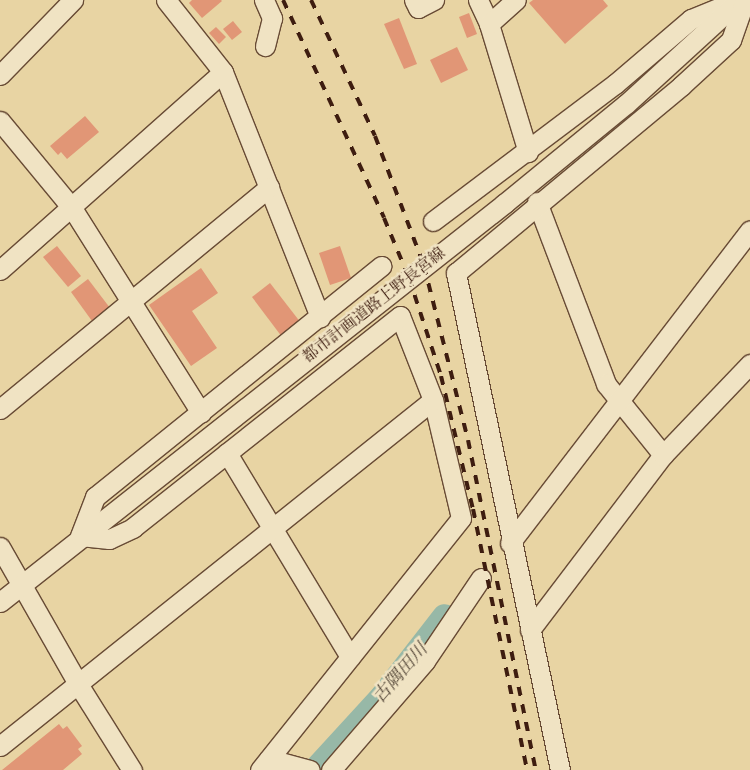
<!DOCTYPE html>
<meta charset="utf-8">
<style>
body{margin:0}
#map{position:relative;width:750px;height:770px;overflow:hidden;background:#e8d4a3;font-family:"EB Garamond","Noto Serif JP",serif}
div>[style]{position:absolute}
.river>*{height:26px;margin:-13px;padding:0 13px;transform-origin:13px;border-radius:13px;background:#97b8a7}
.building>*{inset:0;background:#e19676}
.roads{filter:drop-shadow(1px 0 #684b35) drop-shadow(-1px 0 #684b35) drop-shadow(0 1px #684b35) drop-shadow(0 -1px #684b35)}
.minor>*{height:19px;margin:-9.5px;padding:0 9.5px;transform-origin:9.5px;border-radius:9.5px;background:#f0e3c3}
.rail>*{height:4px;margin-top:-2px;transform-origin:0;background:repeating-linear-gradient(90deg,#3e1d10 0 9px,transparent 0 18px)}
span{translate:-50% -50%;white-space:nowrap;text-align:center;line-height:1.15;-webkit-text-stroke:5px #f0e3c3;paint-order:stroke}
.street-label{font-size:16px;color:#3e1d10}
.water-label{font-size:18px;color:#594c3d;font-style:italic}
</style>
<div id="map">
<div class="river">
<i style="left:316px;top:770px;width:99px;rotate:-47.5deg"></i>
<i style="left:383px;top:697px;width:101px;rotate:-52.2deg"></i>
</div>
<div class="building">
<i style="clip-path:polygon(192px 0,221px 0,222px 1px,202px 18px,189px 3px)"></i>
<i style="clip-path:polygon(533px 0,603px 0,608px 6px,565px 44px,529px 3px)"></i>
<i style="clip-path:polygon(469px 13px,477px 34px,467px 38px,459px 17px)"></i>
<i style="clip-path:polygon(399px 18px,417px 64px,404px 69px,384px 24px)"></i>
<i style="clip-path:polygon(233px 21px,242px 32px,232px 40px,223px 29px)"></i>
<i style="clip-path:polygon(216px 27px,226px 37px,219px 44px,209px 33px)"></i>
<i style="clip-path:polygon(457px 47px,468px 70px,441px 83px,430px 60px)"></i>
<i style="clip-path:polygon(85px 116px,99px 132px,67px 159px,61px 152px,58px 155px,50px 146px)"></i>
<i style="clip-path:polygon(57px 246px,81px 276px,68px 287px,43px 257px)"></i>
<i style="clip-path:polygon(340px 246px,351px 278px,330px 285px,319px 253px)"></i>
<i style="clip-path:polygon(201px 268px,218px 293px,192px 311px,217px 348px,191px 366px,149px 305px)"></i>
<i style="clip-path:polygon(88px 279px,110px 308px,92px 321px,71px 292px)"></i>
<i style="clip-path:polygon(270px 283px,301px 323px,282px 337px,252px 297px)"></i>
<i style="clip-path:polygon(59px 724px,63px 729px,67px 726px,82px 746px,78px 749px,82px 754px,63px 770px,2px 770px)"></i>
</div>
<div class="roads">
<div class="minor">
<i style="left:166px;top:0;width:92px;rotate:51.6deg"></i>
<i style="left:223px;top:72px;width:264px;rotate:68.4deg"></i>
<i style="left:264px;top:0;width:20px;rotate:66deg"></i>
<i style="left:272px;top:18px;width:29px;rotate:104deg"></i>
<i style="left:414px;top:0;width:9px;rotate:63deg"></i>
<i style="left:418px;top:8px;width:18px;rotate:-27deg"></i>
<i style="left:478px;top:0;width:26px;rotate:65deg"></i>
<i style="left:489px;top:24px;width:134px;rotate:73.1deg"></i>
<i style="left:489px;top:24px;width:36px;rotate:-42deg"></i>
<i style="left:0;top:75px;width:105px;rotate:-45.8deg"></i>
<i style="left:0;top:121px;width:113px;rotate:50.4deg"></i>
<i style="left:72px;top:208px;width:242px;rotate:57.8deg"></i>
<i style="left:537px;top:202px;width:195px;rotate:69.2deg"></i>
<i style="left:606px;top:384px;width:91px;rotate:51.2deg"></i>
<i style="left:433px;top:221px;width:228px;rotate:-37deg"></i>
<i style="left:615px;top:84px;width:100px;rotate:-40.5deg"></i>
<i style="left:691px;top:19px;width:31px;rotate:-22deg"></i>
<i style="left:720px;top:7px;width:11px;rotate:10deg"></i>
<i style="left:0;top:270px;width:298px;rotate:-41.6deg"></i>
<i style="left:0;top:409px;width:349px;rotate:-39.5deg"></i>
<i style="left:227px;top:453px;width:238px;rotate:58.9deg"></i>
<i style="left:510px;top:543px;width:394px;rotate:-52.5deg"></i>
<i style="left:0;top:547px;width:158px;rotate:60.3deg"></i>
<i style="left:78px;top:684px;width:102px;rotate:57.9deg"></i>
<i style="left:0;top:602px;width:644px;rotate:-38.31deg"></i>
<i style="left:505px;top:203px;width:156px;rotate:-39.3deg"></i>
<i style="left:626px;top:104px;width:154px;rotate:-42.4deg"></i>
<i style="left:530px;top:630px;width:220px;rotate:-52.8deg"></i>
<i style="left:663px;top:455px;width:126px;rotate:-46.3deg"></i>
<i style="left:0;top:746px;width:554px;rotate:-38.63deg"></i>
<i style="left:269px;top:759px;width:42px;rotate:15deg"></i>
<i style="left:260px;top:770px;width:322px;rotate:-51.4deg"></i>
<i style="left:461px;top:518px;width:121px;rotate:-103.3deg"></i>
<i style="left:433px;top:400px;width:90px;rotate:-111.4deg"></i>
<i style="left:400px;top:316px;width:341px;rotate:141.6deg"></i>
<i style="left:133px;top:528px;width:26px;rotate:155deg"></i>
<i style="left:109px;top:539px;width:29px;rotate:-174deg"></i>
<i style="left:80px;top:536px;width:42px;rotate:-69deg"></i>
<i style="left:95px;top:497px;width:368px;rotate:-38.9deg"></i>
<i style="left:331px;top:770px;width:144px;rotate:-49.2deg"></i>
<i style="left:425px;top:661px;width:100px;rotate:-56deg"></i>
<i style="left:560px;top:770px;width:508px;rotate:-101.82deg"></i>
<i style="left:456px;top:273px;width:293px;rotate:-39.7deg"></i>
<i style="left:681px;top:86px;width:68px;rotate:-42.6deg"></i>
<i style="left:731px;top:40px;width:42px;rotate:-70.7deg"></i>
</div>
</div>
<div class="rail">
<i style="left:283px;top:0;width:240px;rotate:65.1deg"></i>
<i style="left:384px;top:218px;width:65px;rotate:67.4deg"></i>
<i style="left:409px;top:278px;width:103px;rotate:71.9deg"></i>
<i style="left:441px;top:376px;width:137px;rotate:76.5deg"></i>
<i style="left:473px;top:509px;width:267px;rotate:78.3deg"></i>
<i style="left:311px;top:0;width:150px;rotate:64.8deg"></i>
<i style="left:375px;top:136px;width:139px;rotate:69.3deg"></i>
<i style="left:424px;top:266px;width:179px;rotate:75.8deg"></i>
<i style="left:468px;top:440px;width:337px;rotate:78.4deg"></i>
</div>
<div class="street-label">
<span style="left:374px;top:305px;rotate:-38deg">都市計画道路上野長宮線</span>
</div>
<div class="water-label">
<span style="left:400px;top:673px;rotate:-49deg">古隅田川</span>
</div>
</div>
